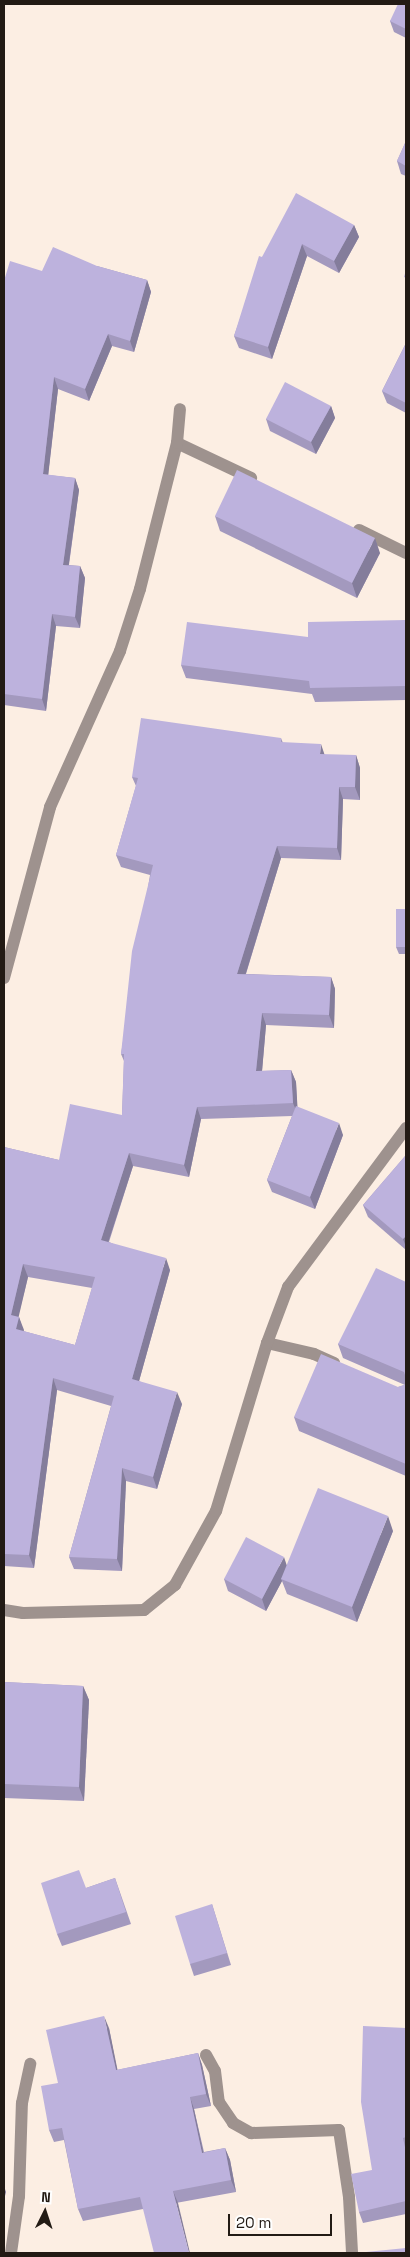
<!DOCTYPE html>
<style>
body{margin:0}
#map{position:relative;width:410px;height:2257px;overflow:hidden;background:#fceee3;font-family:"Space Grotesk",sans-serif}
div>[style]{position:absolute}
.street>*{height:12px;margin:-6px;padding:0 6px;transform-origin:6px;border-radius:6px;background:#9e928e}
.wall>*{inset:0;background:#a399be}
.shaded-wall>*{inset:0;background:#847d9b}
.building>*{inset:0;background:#bdb2dd}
span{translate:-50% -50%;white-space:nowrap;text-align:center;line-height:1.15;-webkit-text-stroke:4px #fff;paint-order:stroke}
.frame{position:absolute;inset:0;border:5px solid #221a14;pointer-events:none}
.north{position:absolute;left:20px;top:2187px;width:50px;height:50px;-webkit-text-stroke:4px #fff;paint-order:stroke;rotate:4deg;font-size:14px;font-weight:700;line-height:20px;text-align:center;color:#221a14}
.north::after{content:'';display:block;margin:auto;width:18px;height:22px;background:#221a14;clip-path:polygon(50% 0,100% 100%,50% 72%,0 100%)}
.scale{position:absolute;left:228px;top:2214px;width:104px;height:22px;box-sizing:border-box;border:2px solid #221a14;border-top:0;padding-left:6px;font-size:15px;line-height:18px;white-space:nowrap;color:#221a14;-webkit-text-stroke:4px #fff;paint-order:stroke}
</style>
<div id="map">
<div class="street">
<i style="left:177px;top:443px;width:82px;rotate:25.3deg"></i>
<i style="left:359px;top:530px;width:52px;rotate:26.1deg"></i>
<i style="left:4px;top:978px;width:177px;rotate:-74.9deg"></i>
<i style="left:50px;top:807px;width:171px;rotate:-65.8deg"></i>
<i style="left:120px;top:651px;width:65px;rotate:-72.1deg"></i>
<i style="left:140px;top:589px;width:151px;rotate:-75.8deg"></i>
<i style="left:177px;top:443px;width:34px;rotate:-85deg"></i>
<i style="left:267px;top:1343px;width:48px;rotate:13.2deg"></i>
<i style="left:314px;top:1354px;width:22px;rotate:24deg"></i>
<i style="left:4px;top:1610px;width:19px;rotate:9deg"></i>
<i style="left:23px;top:1613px;width:121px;rotate:-1.4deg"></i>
<i style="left:144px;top:1610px;width:40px;rotate:-39deg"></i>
<i style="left:175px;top:1585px;width:85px;rotate:-61deg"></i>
<i style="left:216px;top:1511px;width:176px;rotate:-73.1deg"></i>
<i style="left:267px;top:1343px;width:60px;rotate:-69.4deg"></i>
<i style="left:288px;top:1287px;width:198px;rotate:-53.4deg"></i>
<i style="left:206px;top:2055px;width:18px;rotate:61deg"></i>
<i style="left:215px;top:2071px;width:31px;rotate:83deg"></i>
<i style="left:219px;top:2102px;width:25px;rotate:56deg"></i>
<i style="left:233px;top:2123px;width:21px;rotate:29deg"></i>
<i style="left:251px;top:2133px;width:88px;rotate:-2deg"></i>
<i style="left:339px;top:2130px;width:68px;rotate:81.5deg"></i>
<i style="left:349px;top:2197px;width:56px;rotate:86.9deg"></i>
<i style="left:11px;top:2253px;width:58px;rotate:-82deg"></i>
<i style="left:19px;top:2196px;width:93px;rotate:-88.2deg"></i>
<i style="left:22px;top:2103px;width:40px;rotate:-78deg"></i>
</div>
<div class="wall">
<i style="clip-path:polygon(406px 4px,406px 38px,394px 32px,390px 21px)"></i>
<i style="clip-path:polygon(406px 141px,406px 176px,401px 174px,397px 161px)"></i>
<i style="clip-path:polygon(354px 225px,359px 237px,339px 273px,307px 256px,272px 359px,239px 348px,234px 336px,262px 257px)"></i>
<i style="clip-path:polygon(97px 266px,147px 280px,151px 292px,134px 352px,112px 346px,89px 401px,58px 389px,48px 475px,75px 478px,79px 490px,69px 565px,80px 566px,85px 578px,80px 628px,56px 626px,46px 711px,4px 705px,4px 281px,42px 271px)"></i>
<i style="clip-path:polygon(406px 343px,406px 413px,387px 403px,382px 391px)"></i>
<i style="clip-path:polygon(331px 406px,335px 418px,316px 454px,270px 431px,266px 419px)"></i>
<i style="clip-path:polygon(215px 516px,380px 553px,357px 598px,220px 531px)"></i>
<i style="clip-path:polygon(406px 620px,406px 700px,315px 702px,312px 694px,186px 678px,181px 665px,308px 637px)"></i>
<i style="clip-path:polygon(evenodd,281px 738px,283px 743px,325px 755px,356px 755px,360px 768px,360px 800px,343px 799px,341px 860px,281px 858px,246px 974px,331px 977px,335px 989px,334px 1028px,266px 1025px,262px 1071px,291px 1070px,296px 1082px,297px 1107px,343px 1135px,315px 1209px,272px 1192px,267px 1180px,292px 1116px,201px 1119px,189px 1177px,133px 1166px,109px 1242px,170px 1270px,139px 1381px,182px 1404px,157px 1489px,126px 1481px,122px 1571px,74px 1569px,69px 1557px,111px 1406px,57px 1390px,34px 1568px,4px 1566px,4px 1147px,59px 1160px,122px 1115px,124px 1061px,121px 1054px,150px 875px,121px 867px,116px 855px,136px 786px,132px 777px,281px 738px,28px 1277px,92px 1288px,75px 1345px,23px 1331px,19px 1317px,18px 1317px,28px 1277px)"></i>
<i style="clip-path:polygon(406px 909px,406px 954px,399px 954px,396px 947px)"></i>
<i style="clip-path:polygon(406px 1155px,406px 1250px,368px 1217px,363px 1205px)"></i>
<i style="clip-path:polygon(406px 1282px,406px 1476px,299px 1431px,294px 1417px,405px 1385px,343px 1358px,338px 1344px)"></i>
<i style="clip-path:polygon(393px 1531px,357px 1622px,287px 1594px,282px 1581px,266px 1611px,228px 1591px,224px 1579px,287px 1565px)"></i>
<i style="clip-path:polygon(4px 1682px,83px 1686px,89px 1700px,84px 1801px,4px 1798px)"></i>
<i style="clip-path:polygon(115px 1878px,131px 1924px,62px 1946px,57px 1934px,86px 1888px)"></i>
<i style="clip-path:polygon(212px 1904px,231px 1965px,194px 1976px,190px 1964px)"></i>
<i style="clip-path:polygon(109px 2028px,117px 2070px,198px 2053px,202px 2065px,211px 2106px,194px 2109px,204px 2152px,225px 2148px,230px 2160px,236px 2192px,143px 2209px,83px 2221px,78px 2209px,64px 2140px,54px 2142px,49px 2130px,58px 2083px)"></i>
<i style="clip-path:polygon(406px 2028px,406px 2214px,363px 2223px,359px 2212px,372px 2170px)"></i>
</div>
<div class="shaded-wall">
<i style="clip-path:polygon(354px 225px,359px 237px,339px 273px,334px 261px)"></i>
<i style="clip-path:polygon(302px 244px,307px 256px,272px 359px,268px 347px)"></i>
<i style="clip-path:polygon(147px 280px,151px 292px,134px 352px,130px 341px)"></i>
<i style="clip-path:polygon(108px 334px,112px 346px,89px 401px,85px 389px)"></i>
<i style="clip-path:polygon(54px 377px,58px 389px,47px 486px,43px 474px)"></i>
<i style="clip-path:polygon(331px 406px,335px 418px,316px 454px,311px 442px)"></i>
<i style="clip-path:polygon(75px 478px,79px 490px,67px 577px,63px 565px)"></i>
<i style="clip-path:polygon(375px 538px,380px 553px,357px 598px,352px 583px)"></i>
<i style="clip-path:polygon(80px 566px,85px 578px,80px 628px,75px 617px)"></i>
<i style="clip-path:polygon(52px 614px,56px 626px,46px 711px,42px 699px)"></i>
<i style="clip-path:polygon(321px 744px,325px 756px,320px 754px)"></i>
<i style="clip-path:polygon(356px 755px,360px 768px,360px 800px,355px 787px)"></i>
<i style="clip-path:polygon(339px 787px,343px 799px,341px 860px,337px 848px)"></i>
<i style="clip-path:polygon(277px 846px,281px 858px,242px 986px,237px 974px)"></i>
<i style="clip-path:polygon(331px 977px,335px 989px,334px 1028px,329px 1015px)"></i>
<i style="clip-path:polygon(262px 1013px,266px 1025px,261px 1083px,256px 1071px)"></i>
<i style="clip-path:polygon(291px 1070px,296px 1082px,298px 1115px,293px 1103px)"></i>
<i style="clip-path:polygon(197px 1107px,201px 1119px,189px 1177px,184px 1165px)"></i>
<i style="clip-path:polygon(339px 1123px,343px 1135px,315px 1209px,310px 1197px)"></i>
<i style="clip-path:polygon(129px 1153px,133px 1166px,105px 1252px,101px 1240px)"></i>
<i style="clip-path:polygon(406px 1236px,406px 1247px,403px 1239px)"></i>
<i style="clip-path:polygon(166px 1258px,170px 1270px,136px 1392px,132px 1379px)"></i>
<i style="clip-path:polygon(23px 1264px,28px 1277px,16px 1328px,11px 1315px)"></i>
<i style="clip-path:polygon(19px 1317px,24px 1330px,21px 1341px,16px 1329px)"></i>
<i style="clip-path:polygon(53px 1378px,57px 1390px,34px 1568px,29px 1555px)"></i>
<i style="clip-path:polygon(177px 1392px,182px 1404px,157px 1489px,153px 1477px)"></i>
<i style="clip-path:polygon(122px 1468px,126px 1481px,122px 1571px,117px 1559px)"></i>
<i style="clip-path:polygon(388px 1516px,393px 1531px,357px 1622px,352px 1607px)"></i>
<i style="clip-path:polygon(284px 1557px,288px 1569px,281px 1579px,282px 1581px,266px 1611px,262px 1599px)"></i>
<i style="clip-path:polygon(83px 1686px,89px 1700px,84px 1801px,79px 1787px)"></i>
<i style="clip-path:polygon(104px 2016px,109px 2028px,120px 2082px,116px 2070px)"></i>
<i style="clip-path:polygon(198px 2053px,202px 2065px,211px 2106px,206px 2094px)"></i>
<i style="clip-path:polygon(190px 2097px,194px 2109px,206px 2165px,202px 2153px)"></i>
<i style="clip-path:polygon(225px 2148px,230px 2160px,236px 2192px,231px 2180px)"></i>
<i style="clip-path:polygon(4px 2186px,6px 2192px,4px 2200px)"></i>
<i style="clip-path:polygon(173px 2191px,178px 2203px,190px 2253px,189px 2253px)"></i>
</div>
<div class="building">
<i style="clip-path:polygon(398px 4px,406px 4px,406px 29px,390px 21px)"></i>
<i style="clip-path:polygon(406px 141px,406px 166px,397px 161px)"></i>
<i style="clip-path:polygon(296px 193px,354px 225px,334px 261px,302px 244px,268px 347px,234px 336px,259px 256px,262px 257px)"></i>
<i style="clip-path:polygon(53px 247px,97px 266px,147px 280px,130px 341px,108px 334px,85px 389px,54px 377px,43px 474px,75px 478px,63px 565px,80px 566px,75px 617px,52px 614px,42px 699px,4px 694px,4px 281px,10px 261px,42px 271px)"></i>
<i style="clip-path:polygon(406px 270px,406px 278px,404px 277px)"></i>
<i style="clip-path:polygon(406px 343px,406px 403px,382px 391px)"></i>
<i style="clip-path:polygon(285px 382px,331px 406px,311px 442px,266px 419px)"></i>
<i style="clip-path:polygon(237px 470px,375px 538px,352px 583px,215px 516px)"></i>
<i style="clip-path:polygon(406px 620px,406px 686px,310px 688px,309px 681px,181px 665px,187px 622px,308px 637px,308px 622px)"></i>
<i style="clip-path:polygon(evenodd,141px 718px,281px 738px,281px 742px,321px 744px,320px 754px,356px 755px,355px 787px,339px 787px,337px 848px,277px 846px,237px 974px,331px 977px,329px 1015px,262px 1013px,256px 1071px,291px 1070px,293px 1103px,197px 1107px,184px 1165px,129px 1153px,101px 1240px,166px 1258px,132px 1379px,177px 1392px,153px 1477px,122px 1468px,117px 1559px,69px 1557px,114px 1396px,53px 1378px,29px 1555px,4px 1554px,4px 1147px,59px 1160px,70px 1104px,122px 1115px,124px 1054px,121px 1054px,132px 951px,153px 865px,116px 855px,138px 778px,132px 777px,141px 718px,23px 1264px,95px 1277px,75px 1345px,16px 1329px,19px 1317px,11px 1315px,23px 1264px)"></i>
<i style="clip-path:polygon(396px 909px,406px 909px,406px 947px,396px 947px)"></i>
<i style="clip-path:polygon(296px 1106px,339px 1123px,310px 1197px,267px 1180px)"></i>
<i style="clip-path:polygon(406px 1155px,406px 1236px,403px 1239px,363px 1205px)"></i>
<i style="clip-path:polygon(376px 1268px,406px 1282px,406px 1378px,404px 1372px,338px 1344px)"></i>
<i style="clip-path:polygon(321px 1354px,398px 1387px,406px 1384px,406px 1464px,294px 1417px)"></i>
<i style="clip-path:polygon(318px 1488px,388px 1516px,352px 1607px,281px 1579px)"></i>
<i style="clip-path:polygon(246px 1537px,284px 1557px,262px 1599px,224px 1579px)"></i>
<i style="clip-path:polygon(4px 1682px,83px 1686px,79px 1787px,4px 1784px)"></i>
<i style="clip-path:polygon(79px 1870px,86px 1888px,115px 1878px,126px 1912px,57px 1934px,41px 1883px)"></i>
<i style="clip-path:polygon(212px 1904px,227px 1953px,190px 1964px,175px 1916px)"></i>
<i style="clip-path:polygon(104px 2016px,116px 2070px,198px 2053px,206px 2094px,190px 2097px,202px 2153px,225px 2148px,231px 2180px,173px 2191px,189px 2253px,154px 2253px,140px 2197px,78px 2209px,62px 2128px,49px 2130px,41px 2086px,58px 2083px,46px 2030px)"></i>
<i style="clip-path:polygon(363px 2026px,406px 2028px,406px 2137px,403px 2138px,406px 2152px,406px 2201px,359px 2212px,351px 2174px,372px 2170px,361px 2102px)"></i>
<i style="clip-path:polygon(406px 2248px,406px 2253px,366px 2253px,366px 2252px)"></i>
</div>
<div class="frame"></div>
<div class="north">N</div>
<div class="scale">20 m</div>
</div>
